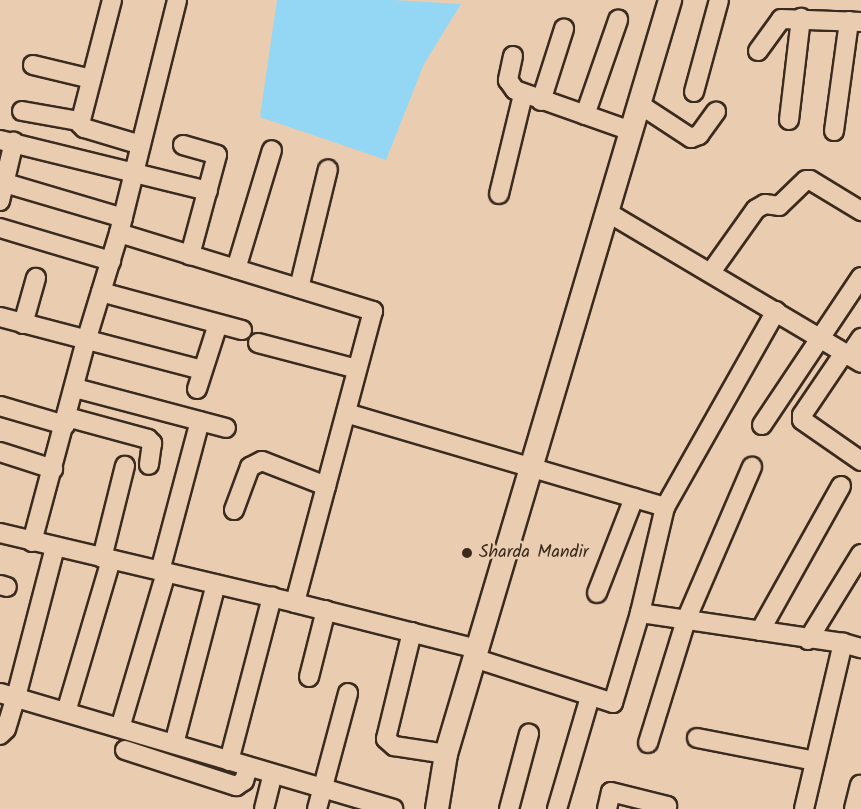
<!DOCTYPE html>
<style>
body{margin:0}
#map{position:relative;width:861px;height:809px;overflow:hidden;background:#eacdb1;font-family:Kalam,sans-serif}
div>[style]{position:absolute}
.water>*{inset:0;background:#93d7f5}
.roads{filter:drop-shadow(2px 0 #3b2a1e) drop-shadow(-2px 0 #3b2a1e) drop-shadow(0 2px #3b2a1e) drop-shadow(0 -2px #3b2a1e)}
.minor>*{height:18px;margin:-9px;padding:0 9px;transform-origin:9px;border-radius:9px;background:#eacdb1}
.major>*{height:22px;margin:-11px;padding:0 11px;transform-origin:11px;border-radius:11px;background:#eacdb1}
.dots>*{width:16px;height:16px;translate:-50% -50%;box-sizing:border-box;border:3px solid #eacdb1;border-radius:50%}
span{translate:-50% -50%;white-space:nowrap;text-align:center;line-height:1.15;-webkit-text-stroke:5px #eacdb1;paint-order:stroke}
.poi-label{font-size:18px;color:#3b2a1e}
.left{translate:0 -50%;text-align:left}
</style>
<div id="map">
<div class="water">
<i style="clip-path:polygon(277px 0,394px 0,461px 4px,424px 64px,386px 160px,260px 117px)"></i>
</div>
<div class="roads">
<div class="minor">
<i style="left:112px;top:0;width:128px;rotate:104.5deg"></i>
<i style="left:80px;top:124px;width:6px;rotate:45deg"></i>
<i style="left:84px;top:128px;width:59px;rotate:16.6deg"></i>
<i style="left:758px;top:51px;width:39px;rotate:-54deg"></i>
<i style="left:781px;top:19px;width:80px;rotate:2.1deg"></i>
<i style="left:513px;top:56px;width:25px;rotate:102deg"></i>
<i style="left:508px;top:80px;width:12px;rotate:55deg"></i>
<i style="left:515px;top:90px;width:123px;rotate:19.5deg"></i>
<i style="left:33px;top:65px;width:60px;rotate:13.6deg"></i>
<i style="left:694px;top:92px;width:95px;rotate:-74.8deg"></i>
<i style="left:541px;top:101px;width:76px;rotate:-72.3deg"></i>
<i style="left:639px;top:104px;width:62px;rotate:33.2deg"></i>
<i style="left:691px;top:138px;width:9px;rotate:-21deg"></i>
<i style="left:699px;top:135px;width:29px;rotate:-54deg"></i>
<i style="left:22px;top:111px;width:58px;rotate:10deg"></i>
<i style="left:585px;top:115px;width:101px;rotate:-70.8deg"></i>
<i style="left:789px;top:120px;width:103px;rotate:-83.3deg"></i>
<i style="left:834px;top:131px;width:111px;rotate:-82.2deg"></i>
<i style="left:0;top:140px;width:214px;rotate:13.8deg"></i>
<i style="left:183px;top:145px;width:35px;rotate:16deg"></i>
<i style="left:217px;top:155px;width:104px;rotate:105.1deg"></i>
<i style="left:5px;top:183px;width:123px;rotate:16.5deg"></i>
<i style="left:499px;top:194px;width:102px;rotate:-76.4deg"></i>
<i style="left:0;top:201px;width:61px;rotate:-76.7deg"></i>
<i style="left:607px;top:212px;width:295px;rotate:30.7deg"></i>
<i style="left:0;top:228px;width:116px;rotate:16.6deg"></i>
<i style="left:119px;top:233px;width:240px;rotate:-76deg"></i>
<i style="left:236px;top:269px;width:124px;rotate:-73.2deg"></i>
<i style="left:711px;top:272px;width:77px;rotate:-54.5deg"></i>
<i style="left:756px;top:209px;width:10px;rotate:-29deg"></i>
<i style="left:765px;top:204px;width:14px;rotate:8deg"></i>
<i style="left:779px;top:206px;width:37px;rotate:-44deg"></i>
<i style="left:806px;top:180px;width:4px"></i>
<i style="left:810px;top:180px;width:60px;rotate:31.3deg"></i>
<i style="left:299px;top:288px;width:122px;rotate:-76.3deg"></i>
<i style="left:101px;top:292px;width:146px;rotate:15.1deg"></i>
<i style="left:776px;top:311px;width:225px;rotate:119.5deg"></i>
<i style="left:665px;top:507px;width:109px;rotate:103.3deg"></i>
<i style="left:640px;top:613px;width:205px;rotate:8.4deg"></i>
<i style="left:0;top:317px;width:209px;rotate:14.7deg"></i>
<i style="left:23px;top:324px;width:48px;rotate:-74.2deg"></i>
<i style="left:258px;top:343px;width:102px;rotate:14.7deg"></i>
<i style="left:844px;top:353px;width:75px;rotate:124.1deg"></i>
<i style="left:802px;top:415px;width:5px;rotate:90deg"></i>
<i style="left:802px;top:420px;width:72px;rotate:34.8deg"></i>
<i style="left:849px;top:356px;width:22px;rotate:-56deg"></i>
<i style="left:75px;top:388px;width:156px;rotate:14.8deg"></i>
<i style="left:197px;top:389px;width:68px;rotate:-72.1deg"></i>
<i style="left:0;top:406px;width:68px;rotate:16.3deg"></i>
<i style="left:346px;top:413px;width:333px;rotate:16.4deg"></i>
<i style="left:67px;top:417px;width:84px;rotate:15.2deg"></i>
<i style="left:148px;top:439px;width:6px;rotate:45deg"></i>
<i style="left:152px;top:443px;width:22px;rotate:98deg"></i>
<i style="left:762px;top:425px;width:178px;rotate:-56.2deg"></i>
<i style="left:0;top:452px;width:56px;rotate:17.8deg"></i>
<i style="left:234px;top:510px;width:46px;rotate:-69.6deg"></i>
<i style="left:250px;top:467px;width:13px;rotate:-27deg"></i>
<i style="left:262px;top:461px;width:69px;rotate:21.3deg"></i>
<i style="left:0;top:533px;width:303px;rotate:13.3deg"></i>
<i style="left:295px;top:603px;width:188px;rotate:14.2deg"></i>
<i style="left:32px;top:542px;width:208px;rotate:-75deg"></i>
<i style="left:86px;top:341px;width:113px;rotate:-73deg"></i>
<i style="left:119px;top:233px;width:266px;rotate:17.1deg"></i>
<i style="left:373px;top:311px;width:302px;rotate:105deg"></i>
<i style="left:102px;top:558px;width:95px;rotate:-76deg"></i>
<i style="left:160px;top:571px;width:155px;rotate:-75.1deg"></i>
<i style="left:0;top:585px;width:7px;rotate:16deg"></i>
<i style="left:597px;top:593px;width:102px;rotate:-68.7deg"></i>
<i style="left:760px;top:631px;width:166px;rotate:-60.8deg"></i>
<i style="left:412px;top:632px;width:110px;rotate:103.7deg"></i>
<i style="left:386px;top:739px;width:11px;rotate:41deg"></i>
<i style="left:394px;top:746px;width:53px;rotate:8.7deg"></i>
<i style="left:808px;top:640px;width:101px;rotate:-58.4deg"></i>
<i style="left:474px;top:658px;width:146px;rotate:17.9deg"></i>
<i style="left:613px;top:703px;width:94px;rotate:-73.3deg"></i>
<i style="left:309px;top:677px;width:69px;rotate:-75.8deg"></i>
<i style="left:0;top:693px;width:410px;rotate:16.4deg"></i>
<i style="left:66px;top:712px;width:159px;rotate:-73.5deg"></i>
<i style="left:120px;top:728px;width:162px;rotate:-73.5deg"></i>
<i style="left:0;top:735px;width:8px;rotate:-45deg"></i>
<i style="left:6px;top:729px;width:34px;rotate:-73deg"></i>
<i style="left:16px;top:697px;width:155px;rotate:-75.4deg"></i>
<i style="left:697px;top:738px;width:120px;rotate:11deg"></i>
<i style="left:648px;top:743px;width:129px;rotate:-72.8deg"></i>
<i style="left:686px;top:620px;width:167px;rotate:-66.7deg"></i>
<i style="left:174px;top:744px;width:165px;rotate:-75.3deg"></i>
<i style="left:125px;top:750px;width:117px;rotate:18deg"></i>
<i style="left:236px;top:786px;width:9px;rotate:-32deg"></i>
<i style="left:244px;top:781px;width:15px;rotate:-74deg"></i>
<i style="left:229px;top:761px;width:170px;rotate:-75.3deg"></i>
<i style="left:264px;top:809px;width:36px;rotate:-76deg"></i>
<i style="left:317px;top:809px;width:120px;rotate:-75deg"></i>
<i style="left:509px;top:809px;width:78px;rotate:-75.1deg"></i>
<i style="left:557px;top:809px;width:117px;rotate:-73.6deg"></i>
<i style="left:607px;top:809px;width:17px;rotate:-77deg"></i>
<i style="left:611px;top:792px;width:58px;rotate:14deg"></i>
<i style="left:667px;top:806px;width:3px;rotate:108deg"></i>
<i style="left:804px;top:809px;width:171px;rotate:-76.8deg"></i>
<i style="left:843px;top:643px;width:19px;rotate:16deg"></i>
<i style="left:854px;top:809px;width:25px;rotate:-76deg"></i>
</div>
<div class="major">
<i style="left:437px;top:809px;width:56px;rotate:-80.7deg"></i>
<i style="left:446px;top:754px;width:787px;rotate:-73.45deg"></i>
</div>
</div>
<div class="dots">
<i style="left:467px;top:553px;background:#3b2a1e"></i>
</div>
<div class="poi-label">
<span class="left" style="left:479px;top:553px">Sharda Mandir</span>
</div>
</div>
